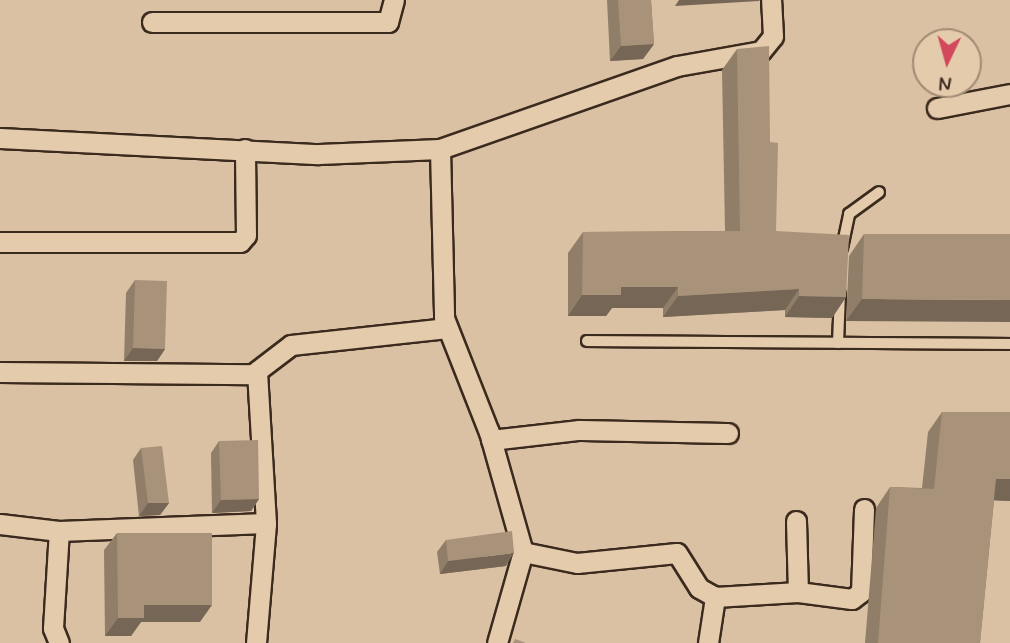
<!DOCTYPE html>
<style>
body{margin:0}
#map{position:relative;width:1010px;height:643px;overflow:hidden;background:#dac1a4;font-family:Mynerve,sans-serif}
div>[style]{position:absolute}
.roads{filter:drop-shadow(2px 0 #3b2a1e) drop-shadow(-2px 0 #3b2a1e) drop-shadow(0 2px #3b2a1e) drop-shadow(0 -2px #3b2a1e)}
.service>*{height:10px;margin:-5px;padding:0 5px;transform-origin:5px;border-radius:5px;background:#e4cbac}
.minor>*{height:19px;margin:-9.5px;padding:0 9.5px;transform-origin:9.5px;border-radius:9.5px;background:#e4cbac}
.wall>*{inset:0;background:#907e69}
.shaded-wall>*{inset:0;background:#766655}
.building>*{inset:0;background:#a8927a}
span{translate:-50% -50%;white-space:nowrap;text-align:center;line-height:1.15;-webkit-text-stroke:5px #e4cbac;paint-order:stroke}
.north{position:absolute;left:912px;top:28px;width:70px;height:70px;box-sizing:border-box;background:#e4cbac;border:2px solid #a08b73;border-radius:50%;rotate:185deg;font-size:19px;font-weight:700;line-height:28px;text-align:center;color:#3b2a1e}
.north::after{content:'';display:block;margin:auto;width:24px;height:32px;background:#d1495b;clip-path:polygon(50% 0,100% 100%,50% 72%,0 100%)}
</style>
<div id="map">
<div class="roads">
<div class="service">
<i style="left:842px;top:248px;width:35px;rotate:-78deg"></i>
<i style="left:849px;top:214px;width:37px;rotate:-36deg"></i>
<i style="left:587px;top:341px;width:423px;rotate:0.4deg"></i>
<i style="left:838px;top:343px;width:49px;rotate:-87.7deg"></i>
</div>
<div class="minor">
<i style="left:152px;top:22px;width:236px"></i>
<i style="left:388px;top:22px;width:23px;rotate:-75deg"></i>
<i style="left:937px;top:108px;width:74px;rotate:-10.9deg"></i>
<i style="left:0;top:138px;width:319px;rotate:2.9deg"></i>
<i style="left:319px;top:154px;width:121px;rotate:-2.4deg"></i>
<i style="left:440px;top:149px;width:251px;rotate:-19.3deg"></i>
<i style="left:677px;top:66px;width:85px;rotate:-10.1deg"></i>
<i style="left:761px;top:51px;width:19px;rotate:-51deg"></i>
<i style="left:773px;top:36px;width:36px;rotate:-93deg"></i>
<i style="left:440px;top:149px;width:169px;rotate:88.6deg"></i>
<i style="left:444px;top:318px;width:123px;rotate:68.5deg"></i>
<i style="left:489px;top:432px;width:125px;rotate:74.2deg"></i>
<i style="left:523px;top:552px;width:55px;rotate:11.5deg"></i>
<i style="left:577px;top:563px;width:100px;rotate:-5.7deg"></i>
<i style="left:677px;top:553px;width:41px;rotate:57.8deg"></i>
<i style="left:699px;top:588px;width:18px;rotate:29deg"></i>
<i style="left:715px;top:597px;width:83px;rotate:-3.4deg"></i>
<i style="left:798px;top:592px;width:54px;rotate:7.4deg"></i>
<i style="left:852px;top:599px;width:11px;rotate:-38deg"></i>
<i style="left:861px;top:592px;width:83px;rotate:-87.9deg"></i>
<i style="left:0;top:242px;width:240px"></i>
<i style="left:240px;top:242px;width:9px;rotate:-49deg"></i>
<i style="left:246px;top:235px;width:86px;rotate:-90.7deg"></i>
<i style="left:0;top:372px;width:253px;rotate:0.5deg"></i>
<i style="left:253px;top:374px;width:48px;rotate:-37.3deg"></i>
<i style="left:291px;top:345px;width:157px;rotate:-6.2deg"></i>
<i style="left:491px;top:440px;width:89px;rotate:-6.5deg"></i>
<i style="left:579px;top:430px;width:149px;rotate:1.2deg"></i>
<i style="left:796px;top:521px;width:71px;rotate:88.4deg"></i>
<i style="left:0;top:524px;width:59px;rotate:6.8deg"></i>
<i style="left:59px;top:531px;width:207px;rotate:-2.2deg"></i>
<i style="left:59px;top:643px;width:16px;rotate:-112deg"></i>
<i style="left:53px;top:628px;width:97px;rotate:-86.5deg"></i>
<i style="left:256px;top:643px;width:120px;rotate:-85.2deg"></i>
<i style="left:266px;top:523px;width:151px;rotate:-93.4deg"></i>
<i style="left:497px;top:643px;width:95px;rotate:-74.1deg"></i>
<i style="left:708px;top:643px;width:47px;rotate:-81.3deg"></i>
</div>
</div>
<div class="wall">
<i style="clip-path:polygon(607px 0,651px 0,654px 44px,643px 59px,610px 61px)"></i>
<i style="clip-path:polygon(737px 49px,770px 142px,776px 231px,846px 297px,832px 318px,785px 317px,785px 310px,663px 317px,663px 308px,612px 308px,606px 316px,568px 316px,568px 253px,583px 232px,725px 231px,722px 70px)"></i>
<i style="clip-path:polygon(864px 234px,1010px 234px,846px 321px,849px 256px)"></i>
<i style="clip-path:polygon(135px 280px,165px 349px,157px 361px,124px 361px,126px 293px)"></i>
<i style="clip-path:polygon(942px 412px,1010px 412px,1010px 501px,994px 500px,980px 643px,865px 643px,876px 508px,890px 487px,922px 488px,928px 432px)"></i>
<i style="clip-path:polygon(219px 441px,259px 499px,251px 511px,212px 513px,211px 453px)"></i>
<i style="clip-path:polygon(141px 448px,169px 503px,160px 515px,139px 516px,133px 460px)"></i>
<i style="clip-path:polygon(117px 533px,200px 622px,141px 622px,131px 636px,105px 636px,104px 550px)"></i>
<i style="clip-path:polygon(446px 540px,506px 566px,440px 574px,437px 552px)"></i>
</div>
<div class="shaded-wall">
<i style="clip-path:polygon(679px 0,760px 0,759px 1px,675px 6px)"></i>
<i style="clip-path:polygon(654px 44px,643px 59px,610px 61px,621px 46px)"></i>
<i style="clip-path:polygon(621px 287px,678px 287px,663px 308px,612px 308px,606px 316px,568px 316px,582px 295px)"></i>
<i style="clip-path:polygon(799px 289px,785px 310px,663px 317px,678px 296px)"></i>
<i style="clip-path:polygon(799px 296px,846px 297px,832px 318px,785px 317px)"></i>
<i style="clip-path:polygon(862px 299px,1010px 300px,1010px 322px,846px 321px)"></i>
<i style="clip-path:polygon(133px 348px,165px 349px,157px 361px,124px 361px)"></i>
<i style="clip-path:polygon(996px 479px,1010px 479px,1010px 501px,982px 500px)"></i>
<i style="clip-path:polygon(259px 499px,251px 511px,212px 513px,221px 500px)"></i>
<i style="clip-path:polygon(148px 503px,169px 503px,160px 515px,139px 516px)"></i>
<i style="clip-path:polygon(514px 553px,506px 566px,440px 574px,448px 561px)"></i>
<i style="clip-path:polygon(144px 605px,212px 605px,200px 622px,141px 622px,131px 636px,105px 636px,118px 618px)"></i>
</div>
<div class="building">
<i style="clip-path:polygon(618px 0,651px 0,654px 44px,621px 46px)"></i>
<i style="clip-path:polygon(769px 46px,770px 142px,778px 143px,776px 231px,849px 235px,846px 297px,799px 296px,799px 289px,678px 296px,678px 287px,621px 287px,621px 295px,582px 295px,583px 232px,740px 231px,737px 49px)"></i>
<i style="clip-path:polygon(864px 234px,1010px 234px,1010px 300px,862px 299px)"></i>
<i style="clip-path:polygon(135px 280px,167px 281px,165px 349px,133px 348px)"></i>
<i style="clip-path:polygon(942px 412px,1010px 412px,1010px 479px,996px 479px,980px 643px,878px 643px,890px 487px,934px 489px)"></i>
<i style="clip-path:polygon(258px 440px,259px 499px,221px 500px,219px 441px)"></i>
<i style="clip-path:polygon(162px 446px,169px 503px,148px 503px,141px 448px)"></i>
<i style="clip-path:polygon(512px 531px,514px 553px,448px 561px,446px 540px)"></i>
<i style="clip-path:polygon(117px 533px,212px 533px,212px 605px,144px 605px,144px 618px,118px 618px)"></i>
<i style="clip-path:polygon(515px 639px,526px 643px,513px 643px)"></i>
</div>
<div class="north">N</div>
</div>
